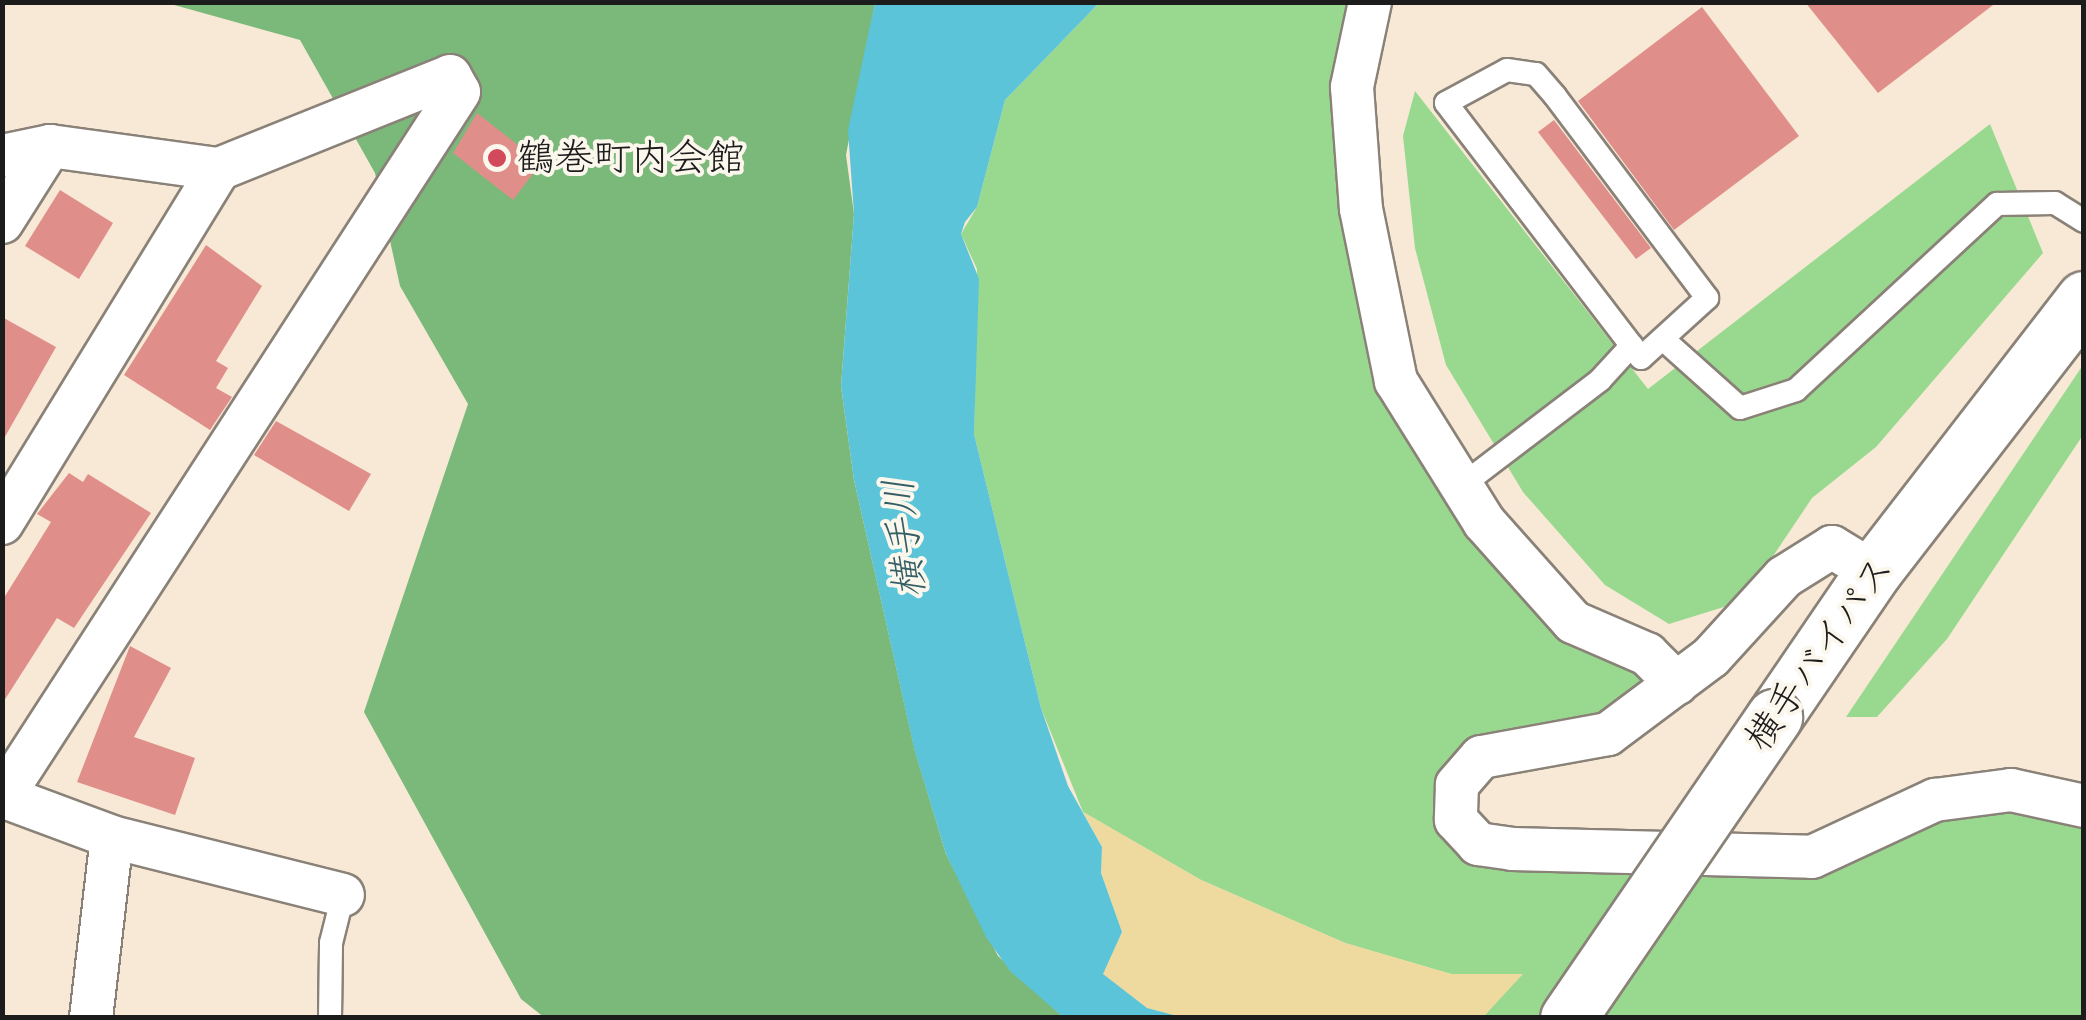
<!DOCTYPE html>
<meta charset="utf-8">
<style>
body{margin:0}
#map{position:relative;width:2086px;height:1020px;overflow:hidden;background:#f7e9d5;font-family:Sriracha,"Klee One",sans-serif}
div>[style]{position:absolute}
.green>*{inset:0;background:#99d98f}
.forest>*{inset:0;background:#7ab97a}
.sand>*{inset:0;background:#eeda9e}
.water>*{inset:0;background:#5bc4d8}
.building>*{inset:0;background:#e08e8a}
.roads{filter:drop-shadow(2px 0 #8a8278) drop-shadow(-2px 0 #8a8278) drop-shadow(0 2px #8a8278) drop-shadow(0 -2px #8a8278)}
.service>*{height:22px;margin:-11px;padding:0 11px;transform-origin:11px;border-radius:11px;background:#fff}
.minor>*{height:42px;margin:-21px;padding:0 21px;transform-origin:21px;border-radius:21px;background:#fff}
.trunk>*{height:55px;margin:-27.5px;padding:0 27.5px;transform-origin:27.5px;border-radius:27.5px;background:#fff}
.bridges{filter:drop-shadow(2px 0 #8a8278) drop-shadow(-2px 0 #8a8278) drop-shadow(0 2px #8a8278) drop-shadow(0 -2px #8a8278)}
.trunk-bridge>*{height:55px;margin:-27.5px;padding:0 27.5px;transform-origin:27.5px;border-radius:27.5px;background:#fff}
.dots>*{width:28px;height:28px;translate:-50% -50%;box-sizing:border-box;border:5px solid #fbf7ec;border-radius:50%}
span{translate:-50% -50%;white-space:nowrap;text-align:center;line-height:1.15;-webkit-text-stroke:8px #fbf7ec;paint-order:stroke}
.poi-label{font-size:38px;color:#1c1c1c}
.left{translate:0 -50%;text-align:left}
.street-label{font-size:38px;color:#1c1c1c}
.water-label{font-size:40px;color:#355f67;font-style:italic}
.frame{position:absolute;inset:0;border:5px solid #1c1c1c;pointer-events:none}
</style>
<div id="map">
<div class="green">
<i style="clip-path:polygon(1099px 3px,1370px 3px,1352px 87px,1396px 381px,1484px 522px,1677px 684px,1457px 785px,1478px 844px,1812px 857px,1935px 800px,2084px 807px,2083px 1017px,1483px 1017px,1522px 974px,1451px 974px,1345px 943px,1201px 880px,1083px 812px,1041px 708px,974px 434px,977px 269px,961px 234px,977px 207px,1005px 100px)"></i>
<i style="clip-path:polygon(1415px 91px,1648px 389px,1990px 124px,2043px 253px,1876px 447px,1812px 498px,1743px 601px,1669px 624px,1605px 585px,1523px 492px,1446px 365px,1415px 248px,1403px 136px)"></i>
<i style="clip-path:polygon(2083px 365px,2083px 435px,1947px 639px,1877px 717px,1846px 717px)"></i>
</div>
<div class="forest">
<i style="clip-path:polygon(167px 3px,875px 3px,846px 155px,854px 214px,841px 386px,854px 480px,915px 751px,946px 854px,998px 956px,1063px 1017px,545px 1018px,521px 999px,364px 712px,468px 404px,400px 286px,375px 173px,300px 40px)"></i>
</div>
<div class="sand">
<i style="clip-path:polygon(1083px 812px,1201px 880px,1345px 943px,1451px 974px,1523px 974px,1483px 1017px,1181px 1018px,1147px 1008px,1102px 974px,1122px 932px,1101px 873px,1102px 847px)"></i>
</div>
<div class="water">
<i style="clip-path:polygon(875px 2px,1099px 3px,1005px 100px,977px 207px,965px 222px,961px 234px,979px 279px,974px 434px,1041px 708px,1068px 786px,1102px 847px,1101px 873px,1122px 932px,1103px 974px,1147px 1008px,1181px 1017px,1063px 1017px,1010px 971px,986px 937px,946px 854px,915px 752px,854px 480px,841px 386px,854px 214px,848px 130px)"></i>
</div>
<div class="building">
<i style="clip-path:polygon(1805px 2px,1997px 2px,1878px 93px)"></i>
<i style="clip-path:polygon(1702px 7px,1799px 136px,1674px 230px,1578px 101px)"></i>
<i style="clip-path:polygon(477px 113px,541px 163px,513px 200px,453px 153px)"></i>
<i style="clip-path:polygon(1554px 120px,1651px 248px,1636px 259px,1538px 132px)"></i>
<i style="clip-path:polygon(60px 190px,113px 223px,79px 279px,25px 246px)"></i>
<i style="clip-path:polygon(206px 245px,262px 286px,216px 361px,228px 368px,216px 388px,232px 397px,210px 430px,124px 375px)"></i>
<i style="clip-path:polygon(2px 317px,56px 347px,2px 442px)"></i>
<i style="clip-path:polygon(276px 421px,371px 474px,349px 511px,254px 455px)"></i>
<i style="clip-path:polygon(69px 473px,83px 482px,88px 474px,151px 513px,74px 628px,57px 618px,2px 704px,2px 601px,51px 522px,37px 514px)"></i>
<i style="clip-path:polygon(130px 646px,171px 668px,134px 737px,195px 758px,175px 815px,77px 782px)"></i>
</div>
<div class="roads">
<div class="service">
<i style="left:1507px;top:70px;width:29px;rotate:8deg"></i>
<i style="left:1536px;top:74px;width:29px;rotate:49deg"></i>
<i style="left:1555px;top:96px;width:253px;rotate:53deg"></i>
<i style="left:1707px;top:298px;width:89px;rotate:137.7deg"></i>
<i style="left:1641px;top:358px;width:321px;rotate:-127.4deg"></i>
<i style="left:1446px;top:103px;width:69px;rotate:-28.4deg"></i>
<i style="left:1664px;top:340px;width:102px;rotate:41.8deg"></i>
<i style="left:1740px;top:408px;width:59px;rotate:-17.8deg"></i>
<i style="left:1796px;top:390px;width:274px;rotate:-42.8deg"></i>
<i style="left:1997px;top:204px;width:58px;rotate:-1deg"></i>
<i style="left:2055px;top:203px;width:34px;rotate:32deg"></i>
<i style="left:1461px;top:486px;width:175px;rotate:-37.3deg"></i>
<i style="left:1600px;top:380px;width:47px;rotate:-47.6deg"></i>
<i style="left:330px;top:1018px;width:75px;rotate:-89.2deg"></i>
<i style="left:331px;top:943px;width:49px;rotate:-76deg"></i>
</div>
<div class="minor">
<i style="left:1370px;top:2px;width:87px;rotate:102deg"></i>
<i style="left:1352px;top:87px;width:122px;rotate:85.8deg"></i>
<i style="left:1361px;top:209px;width:176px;rotate:78.5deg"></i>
<i style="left:1396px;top:381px;width:166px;rotate:58deg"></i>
<i style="left:1484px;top:522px;width:134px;rotate:48.3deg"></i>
<i style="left:1573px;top:622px;width:81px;rotate:23.4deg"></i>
<i style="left:1647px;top:654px;width:42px;rotate:45deg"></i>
<i style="left:2px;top:156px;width:49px;rotate:-11.8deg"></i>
<i style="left:50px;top:146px;width:171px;rotate:7.8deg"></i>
<i style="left:219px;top:169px;width:249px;rotate:-21.9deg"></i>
<i style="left:450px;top:76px;width:18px;rotate:61deg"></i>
<i style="left:459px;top:92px;width:841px;rotate:122.92deg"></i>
<i style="left:2px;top:222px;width:90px;rotate:-57.7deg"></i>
<i style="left:2px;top:523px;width:415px;rotate:-58.5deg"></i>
<i style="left:1873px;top:572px;width:48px;rotate:-148.6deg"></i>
<i style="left:1832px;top:547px;width:57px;rotate:148deg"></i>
<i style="left:1784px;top:577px;width:108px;rotate:132.4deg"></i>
<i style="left:1711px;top:657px;width:129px;rotate:143.2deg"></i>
<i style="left:1608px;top:734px;width:129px;rotate:169.7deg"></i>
<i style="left:1481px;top:757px;width:37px;rotate:131deg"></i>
<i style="left:1457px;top:785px;width:35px;rotate:92deg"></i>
<i style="left:1456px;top:820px;width:33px;rotate:47deg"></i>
<i style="left:1478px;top:844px;width:34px;rotate:8deg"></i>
<i style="left:1512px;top:849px;width:300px;rotate:1.5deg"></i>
<i style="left:1812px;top:857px;width:136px;rotate:-24.9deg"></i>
<i style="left:1935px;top:800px;width:77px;rotate:-7.5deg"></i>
<i style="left:2011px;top:790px;width:75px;rotate:12.4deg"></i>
<i style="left:2px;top:796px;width:117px;rotate:20.4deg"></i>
<i style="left:112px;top:837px;width:238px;rotate:14.1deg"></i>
<i style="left:91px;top:1018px;width:182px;rotate:-83.4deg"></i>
</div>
<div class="trunk">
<i style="left:1774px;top:717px;width:176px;rotate:-55.7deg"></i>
<i style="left:1873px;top:572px;width:345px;rotate:-52.3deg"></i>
</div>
</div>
<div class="bridges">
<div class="trunk-bridge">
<i style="left:1568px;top:1018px;width:365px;rotate:-55.6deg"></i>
</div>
</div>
<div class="dots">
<i style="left:497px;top:158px;background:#d1495b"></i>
</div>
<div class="poi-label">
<span class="left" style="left:517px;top:158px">鶴巻町内会館</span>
</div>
<div class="street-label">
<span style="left:1819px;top:653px;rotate:-55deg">横手バイパス</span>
</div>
<div class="water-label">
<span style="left:904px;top:538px;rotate:-96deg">横手川</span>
</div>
<div class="frame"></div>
</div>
